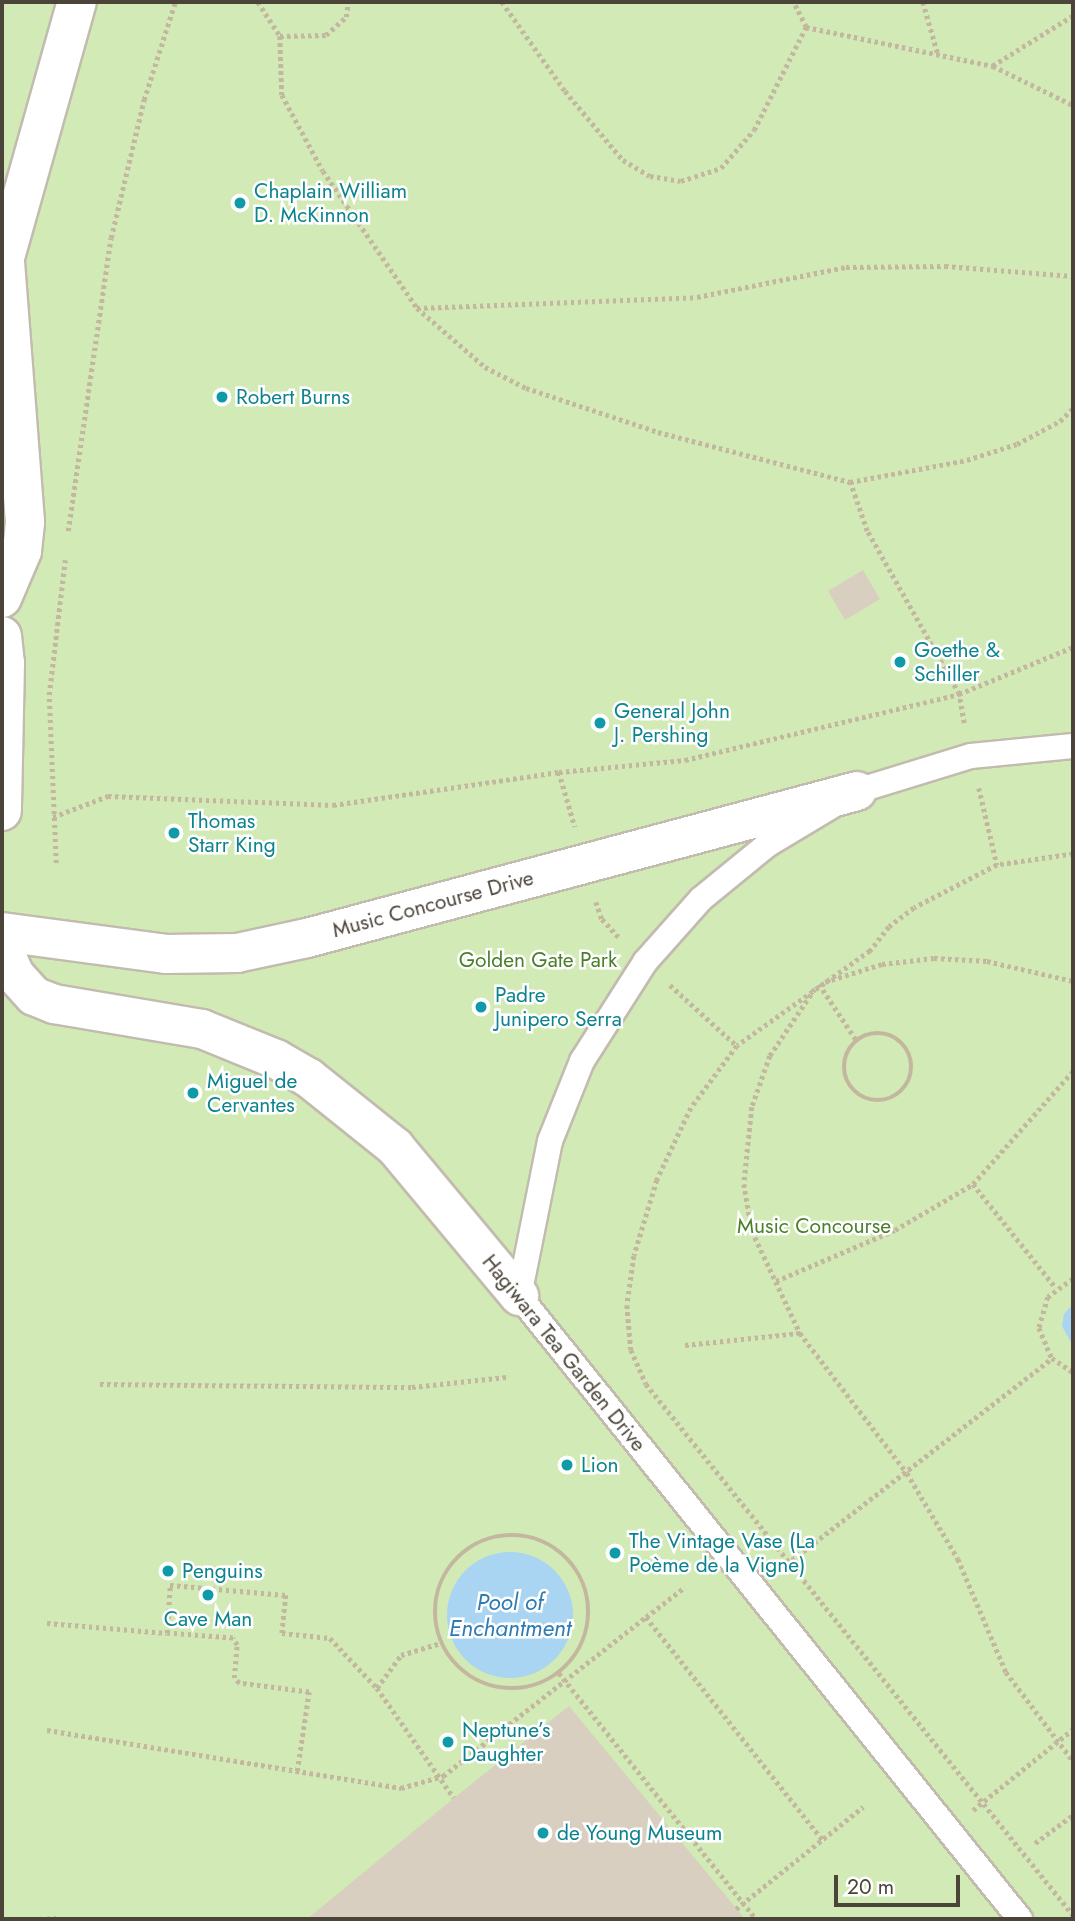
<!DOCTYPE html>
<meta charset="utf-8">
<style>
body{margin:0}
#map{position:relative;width:1075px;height:1921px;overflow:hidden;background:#f6f3ec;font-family:Jost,sans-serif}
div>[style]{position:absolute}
.green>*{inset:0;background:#d2eab5}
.water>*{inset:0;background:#a9d4f2}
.round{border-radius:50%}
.building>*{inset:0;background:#d8cfc1}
.path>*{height:4.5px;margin-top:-2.25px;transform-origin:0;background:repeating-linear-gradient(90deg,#c4b79f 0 3.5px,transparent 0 7px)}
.path>.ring{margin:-2.25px;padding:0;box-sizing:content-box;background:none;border:4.5px solid #c4b79f;border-radius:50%}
.roads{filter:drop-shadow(2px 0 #c2bbae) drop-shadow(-2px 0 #c2bbae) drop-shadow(0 2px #c2bbae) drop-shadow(0 -2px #c2bbae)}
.lane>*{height:24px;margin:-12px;padding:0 12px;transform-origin:12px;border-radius:12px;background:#fff}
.street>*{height:38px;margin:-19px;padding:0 19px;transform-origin:19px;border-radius:19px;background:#fff}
.dots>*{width:19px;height:19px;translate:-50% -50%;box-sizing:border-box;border:4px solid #fff;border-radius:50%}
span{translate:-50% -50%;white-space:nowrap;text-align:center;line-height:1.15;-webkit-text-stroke:5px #fff;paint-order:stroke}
.culture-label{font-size:21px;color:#0d838f}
.left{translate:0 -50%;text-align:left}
.street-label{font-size:21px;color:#4b4439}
.park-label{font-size:21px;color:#4a7f2a}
.water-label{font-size:23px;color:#2e7ab2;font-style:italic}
.frame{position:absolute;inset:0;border:4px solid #4b4439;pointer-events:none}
.scale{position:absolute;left:834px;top:1875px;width:126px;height:32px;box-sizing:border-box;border:4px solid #4b4439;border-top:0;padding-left:9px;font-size:21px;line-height:24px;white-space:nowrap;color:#4b4439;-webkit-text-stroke:5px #fff;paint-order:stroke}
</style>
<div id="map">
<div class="green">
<i style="clip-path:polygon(2px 2px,1073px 2px,1073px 1919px,2px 1919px)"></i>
</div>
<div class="water">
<i style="clip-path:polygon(1073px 1304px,1073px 1346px,1062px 1326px,1064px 1314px)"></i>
<i class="round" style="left:447px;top:1552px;width:126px;height:126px"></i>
</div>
<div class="building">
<i style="clip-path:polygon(863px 570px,880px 599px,845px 620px,828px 591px)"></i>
<i style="clip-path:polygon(569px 1706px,745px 1919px,307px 1919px,454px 1798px)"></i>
</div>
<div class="path">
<i style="left:258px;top:2px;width:40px;rotate:57.1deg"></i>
<i style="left:280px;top:36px;width:59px;rotate:88.1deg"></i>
<i style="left:282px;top:95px;width:86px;rotate:61.7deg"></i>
<i style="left:323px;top:171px;width:166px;rotate:55.5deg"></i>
<i style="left:417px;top:308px;width:90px;rotate:40.9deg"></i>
<i style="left:485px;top:367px;width:46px;rotate:27.1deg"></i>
<i style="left:526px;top:388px;width:139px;rotate:18.4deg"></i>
<i style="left:658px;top:432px;width:198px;rotate:14.6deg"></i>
<i style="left:850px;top:482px;width:119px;rotate:-10.6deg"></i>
<i style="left:967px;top:460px;width:52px;rotate:-17.7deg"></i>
<i style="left:1017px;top:444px;width:49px;rotate:-28.1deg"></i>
<i style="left:1060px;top:421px;width:18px;rotate:-45deg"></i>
<i style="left:502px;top:2px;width:109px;rotate:54.7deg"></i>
<i style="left:565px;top:91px;width:90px;rotate:50deg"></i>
<i style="left:623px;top:160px;width:31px;rotate:31deg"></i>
<i style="left:650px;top:176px;width:31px;rotate:9deg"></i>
<i style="left:681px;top:181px;width:42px;rotate:-18deg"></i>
<i style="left:721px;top:168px;width:50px;rotate:-49deg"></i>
<i style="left:754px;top:130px;width:115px;rotate:-63.2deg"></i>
<i style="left:806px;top:27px;width:28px;rotate:-117deg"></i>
<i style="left:923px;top:2px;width:54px;rotate:73.9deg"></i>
<i style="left:1073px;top:16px;width:94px;rotate:148deg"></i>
<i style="left:993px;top:66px;width:89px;rotate:26deg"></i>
<i style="left:806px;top:27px;width:191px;rotate:11.8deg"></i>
<i style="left:280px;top:36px;width:46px;rotate:-1.2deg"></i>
<i style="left:326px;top:35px;width:27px;rotate:-42deg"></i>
<i style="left:346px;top:17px;width:15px;rotate:-82deg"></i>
<i style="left:417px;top:308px;width:280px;rotate:-2.2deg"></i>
<i style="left:697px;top:297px;width:152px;rotate:-11.4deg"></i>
<i style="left:846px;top:267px;width:99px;rotate:-0.6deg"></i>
<i style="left:945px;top:266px;width:128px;rotate:4.5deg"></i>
<i style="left:68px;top:531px;width:296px;rotate:-81.7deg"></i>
<i style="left:111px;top:238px;width:142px;rotate:-76.6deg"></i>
<i style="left:144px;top:100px;width:103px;rotate:-72.4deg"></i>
<i style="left:964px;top:723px;width:29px;rotate:-100deg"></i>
<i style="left:959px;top:694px;width:123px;rotate:-22.4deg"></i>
<i style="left:559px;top:772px;width:57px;rotate:73.8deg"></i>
<i style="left:979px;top:788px;width:79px;rotate:76.8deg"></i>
<i style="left:53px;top:817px;width:59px;rotate:-20.9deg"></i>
<i style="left:108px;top:796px;width:225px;rotate:2.3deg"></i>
<i style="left:333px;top:805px;width:228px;rotate:-8.3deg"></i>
<i style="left:559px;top:772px;width:127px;rotate:-5.4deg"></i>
<i style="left:685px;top:760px;width:282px;rotate:-13.5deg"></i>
<i style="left:959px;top:694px;width:187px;rotate:-119.4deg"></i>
<i style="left:867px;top:531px;width:52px;rotate:-109.1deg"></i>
<i style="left:1073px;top:854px;width:77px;rotate:171.8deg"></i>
<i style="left:997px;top:865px;width:93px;rotate:152.6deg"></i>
<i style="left:914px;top:908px;width:31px;rotate:143deg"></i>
<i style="left:889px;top:927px;width:31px;rotate:128deg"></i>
<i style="left:870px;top:951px;width:163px;rotate:144.5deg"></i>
<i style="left:737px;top:1046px;width:77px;rotate:126.6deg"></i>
<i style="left:691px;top:1108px;width:80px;rotate:115.3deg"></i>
<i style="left:657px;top:1180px;width:79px;rotate:106.8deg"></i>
<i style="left:634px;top:1256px;width:49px;rotate:98.1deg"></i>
<i style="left:627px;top:1305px;width:45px;rotate:84.9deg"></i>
<i style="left:631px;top:1350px;width:37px;rotate:66deg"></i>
<i style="left:646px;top:1384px;width:681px;rotate:51.2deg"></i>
<i style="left:56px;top:863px;width:168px;rotate:-92.4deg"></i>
<i style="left:49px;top:695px;width:136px;rotate:-83.2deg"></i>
<i style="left:596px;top:902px;width:18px;rotate:71deg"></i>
<i style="left:602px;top:919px;width:26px;rotate:47deg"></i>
<i style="left:825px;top:982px;width:60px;rotate:-17.5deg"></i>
<i style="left:882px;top:964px;width:52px;rotate:-6.6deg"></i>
<i style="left:934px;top:958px;width:53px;rotate:3.2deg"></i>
<i style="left:987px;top:961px;width:88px;rotate:13.1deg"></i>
<i style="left:819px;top:984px;width:69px;rotate:56.3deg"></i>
<i style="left:670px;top:985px;width:91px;rotate:42.3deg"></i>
<i style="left:815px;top:989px;width:81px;rotate:123.9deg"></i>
<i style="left:770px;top:1056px;width:54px;rotate:109.4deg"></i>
<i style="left:752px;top:1107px;width:77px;rotate:95.9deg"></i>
<i style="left:744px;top:1184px;width:48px;rotate:80.3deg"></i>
<i style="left:752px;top:1231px;width:113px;rotate:64.8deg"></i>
<i style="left:800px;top:1333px;width:176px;rotate:52.6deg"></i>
<i style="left:907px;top:1473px;width:100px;rotate:59.3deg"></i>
<i style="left:958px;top:1559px;width:123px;rotate:67deg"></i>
<i style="left:1006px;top:1672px;width:111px;rotate:53deg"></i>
<i class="ring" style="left:844px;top:1033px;width:63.5px;height:63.5px"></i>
<i style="left:973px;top:1184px;width:133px;rotate:51.4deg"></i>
<i style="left:1073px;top:1279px;width:31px;rotate:144deg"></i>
<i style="left:1048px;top:1297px;width:32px;rotate:106deg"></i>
<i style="left:1039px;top:1328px;width:33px;rotate:67deg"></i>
<i style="left:1052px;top:1358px;width:25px;rotate:34deg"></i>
<i style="left:776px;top:1281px;width:129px;rotate:-23.2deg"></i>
<i style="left:895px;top:1230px;width:91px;rotate:-30.5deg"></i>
<i style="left:973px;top:1184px;width:151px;rotate:-48.5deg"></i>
<i style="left:685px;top:1345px;width:116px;rotate:-6deg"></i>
<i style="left:100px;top:1384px;width:312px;rotate:0.6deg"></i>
<i style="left:412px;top:1387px;width:95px;rotate:-6.1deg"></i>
<i class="ring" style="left:435px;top:1535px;width:149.5px;height:149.5px"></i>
<i style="left:792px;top:1560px;width:329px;rotate:-37.8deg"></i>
<i style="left:646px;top:1617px;width:49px;rotate:-37.6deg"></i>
<i style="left:47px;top:1623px;width:120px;rotate:4.8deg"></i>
<i style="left:559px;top:1673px;width:315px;rotate:51.3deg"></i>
<i style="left:377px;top:1688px;width:41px;rotate:-54deg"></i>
<i style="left:401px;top:1655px;width:42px;rotate:-16.7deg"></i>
<i style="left:47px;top:1730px;width:359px;rotate:9.3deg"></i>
<i style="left:401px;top:1788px;width:44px;rotate:-15.9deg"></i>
<i style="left:443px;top:1776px;width:258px;rotate:-38.1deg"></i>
<i style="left:646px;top:1617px;width:285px;rotate:51.6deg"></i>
<i style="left:297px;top:1771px;width:80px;rotate:-81.4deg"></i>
<i style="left:309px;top:1692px;width:71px;rotate:-172.7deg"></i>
<i style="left:239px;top:1683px;width:7px;rotate:-135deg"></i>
<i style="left:234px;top:1678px;width:33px;rotate:-85deg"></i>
<i style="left:237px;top:1645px;width:8px;rotate:-120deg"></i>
<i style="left:233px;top:1638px;width:66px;rotate:-175.7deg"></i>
<i style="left:167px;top:1633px;width:48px;rotate:-86.4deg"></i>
<i style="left:170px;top:1585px;width:116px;rotate:4.9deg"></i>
<i style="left:286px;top:1595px;width:38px;rotate:96deg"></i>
<i style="left:282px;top:1633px;width:48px;rotate:5.9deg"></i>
<i style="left:330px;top:1638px;width:69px;rotate:46.8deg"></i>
<i style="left:377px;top:1688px;width:134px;rotate:55deg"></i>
<i style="left:973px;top:1810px;width:129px;rotate:-39deg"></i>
<i style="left:1035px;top:1843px;width:47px;rotate:-36.4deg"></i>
<i style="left:736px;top:1909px;width:163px;rotate:-38.8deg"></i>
<i style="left:40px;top:1919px;width:16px;rotate:-4deg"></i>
</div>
<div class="roads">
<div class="lane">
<i style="left:1020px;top:1919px;width:799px;rotate:-128.81deg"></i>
<i style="left:519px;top:1296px;width:158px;rotate:-78.7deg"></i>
<i style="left:550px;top:1141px;width:86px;rotate:-68.2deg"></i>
<i style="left:582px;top:1061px;width:117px;rotate:-57.5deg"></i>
<i style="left:645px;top:962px;width:84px;rotate:-48.4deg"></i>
<i style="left:701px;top:899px;width:85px;rotate:-39.3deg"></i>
<i style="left:767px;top:845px;width:105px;rotate:-31deg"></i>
<i style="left:857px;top:791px;width:119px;rotate:-17.1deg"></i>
<i style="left:971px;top:756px;width:102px;rotate:-5.6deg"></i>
</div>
<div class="street">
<i style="left:2px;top:268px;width:276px;rotate:-74.3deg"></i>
<i style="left:2px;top:598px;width:51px;rotate:-66.9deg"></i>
<i style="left:22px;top:551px;width:29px;rotate:-84deg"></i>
<i style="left:25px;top:522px;width:260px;rotate:-94.4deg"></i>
<i style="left:2px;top:636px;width:27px;rotate:84deg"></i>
<i style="left:5px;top:663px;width:148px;rotate:91.2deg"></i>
<i style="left:2px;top:932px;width:165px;rotate:7.6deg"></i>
<i style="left:166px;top:954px;width:71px;rotate:-0.8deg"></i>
<i style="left:237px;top:953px;width:72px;rotate:-12.1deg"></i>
<i style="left:307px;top:938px;width:569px;rotate:-14.96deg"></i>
<i style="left:2px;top:946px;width:32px;rotate:66deg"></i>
<i style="left:15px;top:975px;width:28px;rotate:48deg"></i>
<i style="left:34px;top:996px;width:22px;rotate:22deg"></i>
<i style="left:54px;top:1004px;width:150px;rotate:9.6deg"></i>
<i style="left:202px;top:1029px;width:80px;rotate:22.1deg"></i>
<i style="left:276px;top:1059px;width:38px;rotate:30deg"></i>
<i style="left:309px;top:1078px;width:110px;rotate:38.7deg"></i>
<i style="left:395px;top:1147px;width:194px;rotate:50.2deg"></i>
</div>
</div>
<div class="dots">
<i style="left:240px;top:203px;background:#0f9aa8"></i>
<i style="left:222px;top:397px;background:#0f9aa8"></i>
<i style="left:900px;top:662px;background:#0f9aa8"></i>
<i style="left:600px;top:723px;background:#0f9aa8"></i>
<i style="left:174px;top:833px;background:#0f9aa8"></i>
<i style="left:481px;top:1007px;background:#0f9aa8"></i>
<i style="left:193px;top:1093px;background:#0f9aa8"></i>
<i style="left:567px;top:1465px;background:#0f9aa8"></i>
<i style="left:615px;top:1553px;background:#0f9aa8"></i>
<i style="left:168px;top:1571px;background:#0f9aa8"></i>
<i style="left:208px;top:1595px;background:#0f9aa8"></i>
<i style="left:448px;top:1742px;background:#0f9aa8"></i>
<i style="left:543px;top:1833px;background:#0f9aa8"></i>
</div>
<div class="culture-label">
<span class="left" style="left:254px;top:203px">Chaplain William<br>D. McKinnon</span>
<span class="left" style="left:236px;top:397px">Robert Burns</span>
<span class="left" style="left:914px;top:662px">Goethe &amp;<br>Schiller</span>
<span class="left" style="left:614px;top:723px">General John<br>J. Pershing</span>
<span class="left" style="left:188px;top:833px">Thomas<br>Starr King</span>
<span class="left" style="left:495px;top:1007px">Padre<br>Junipero Serra</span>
<span class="left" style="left:207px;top:1093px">Miguel de<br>Cervantes</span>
<span class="left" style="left:581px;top:1465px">Lion</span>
<span class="left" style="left:629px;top:1553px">The Vintage Vase (La<br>Poème de la Vigne)</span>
<span class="left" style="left:182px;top:1571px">Penguins</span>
<span style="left:208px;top:1619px">Cave Man</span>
<span class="left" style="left:462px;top:1742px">Neptune’s<br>Daughter</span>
<span class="left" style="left:557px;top:1833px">de Young Museum</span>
</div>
<div class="street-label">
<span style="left:433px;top:904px;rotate:-15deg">Music Concourse Drive</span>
<span style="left:564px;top:1353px;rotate:51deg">Hagiwara Tea Garden Drive</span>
</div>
<div class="park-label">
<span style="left:538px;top:960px">Golden Gate Park</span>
<span style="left:814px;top:1226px">Music Concourse</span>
</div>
<div class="water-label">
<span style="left:510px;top:1615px">Pool of<br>Enchantment</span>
</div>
<div class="frame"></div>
<div class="scale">20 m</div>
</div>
